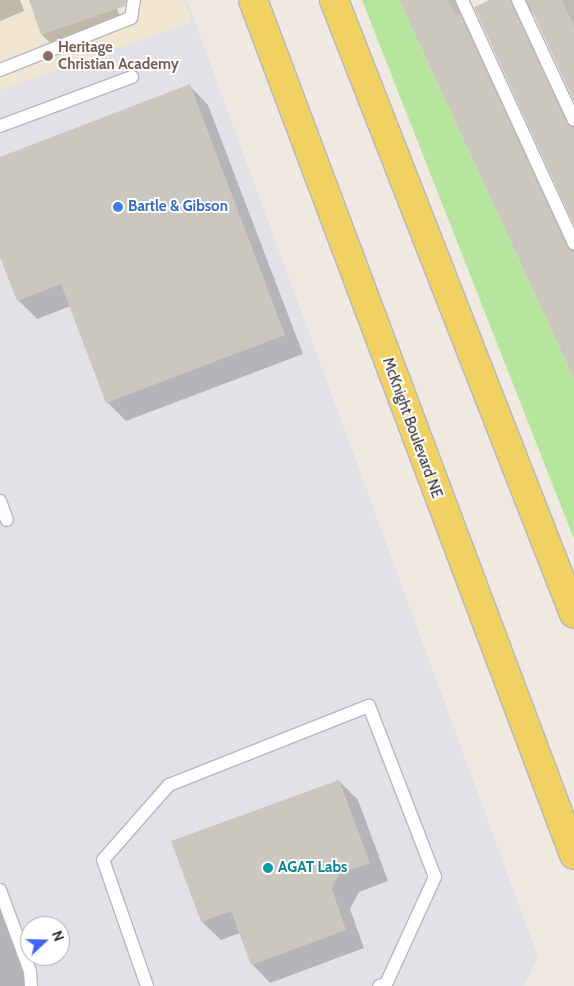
<!DOCTYPE html>
<style>
body{margin:0}
#map{position:relative;width:574px;height:986px;overflow:hidden;background:#efe9e1;font-family:Cabin,sans-serif}
div>[style]{position:absolute}
.industrial>*{inset:0;background:#e3e1e8}
.education>*{inset:0;background:#f0e6d1}
.green>*{inset:0;background:#b6e59e}
.shadow>*{inset:0;background:#0003}
.building>*{inset:0;background:#cbc7bf}
.roads{filter:drop-shadow(1px 0 #b4b7c1) drop-shadow(-1px 0 #b4b7c1) drop-shadow(0 1px #b4b7c1) drop-shadow(0 -1px #b4b7c1)}
.lane>*{height:12px;margin:-6px;padding:0 6px;transform-origin:6px;border-radius:6px;background:#fff}
.primary>*{height:28px;margin:-14px;padding:0 14px;transform-origin:14px;border-radius:14px;background:#f2d163}
.dots>*{width:14px;height:14px;translate:-50% -50%;box-sizing:border-box;border:2px solid #fff;border-radius:50%}
span{translate:-50% -50%;white-space:nowrap;text-align:center;line-height:1.15;-webkit-text-stroke:4px #fff;paint-order:stroke}
.education-label{font-size:15px;color:#785e54;font-weight:700}
.left{translate:0 -50%;text-align:left}
.shop-label{font-size:15px;color:#366cbe;font-weight:700}
.street-label{font-size:15px;color:#2e2e2e}
.culture-label{font-size:15px;color:#0d838f;font-weight:700}
.north{position:absolute;left:20px;top:916px;width:50px;height:50px;box-sizing:border-box;background:#fff;border:1px solid #ababab;border-radius:50%;rotate:69deg;font-size:14px;font-weight:700;line-height:20px;text-align:center;color:#2e2e2e}
.north::after{content:'';display:block;margin:auto;width:18px;height:22px;background:#4264fb;clip-path:polygon(50% 0,100% 100%,50% 72%,0 100%)}
</style>
<div id="map">
<div class="industrial">
<i style="clip-path:polygon(evenodd,0 0,187px 0,538px 957px,524px 986px,0 986px,0 0,30px 926px,60px 926px,60px 956px,30px 956px,30px 926px)"></i>
</div>
<div class="education">
<i style="clip-path:polygon(0 0,184px 0,192px 22px,0 90px)"></i>
</div>
<div class="green">
<i style="clip-path:polygon(362px 0,399px 0,574px 379px,574px 539px)"></i>
</div>
<div class="shadow">
<i style="clip-path:polygon(0 0,20px 0,24px 11px,0 21px)"></i>
<i style="clip-path:polygon(37px 0,114px 0,123px 26px,57px 49px,42px 35px)"></i>
<i style="clip-path:polygon(400px 0,457px 0,574px 244px,574px 376px)"></i>
<i style="clip-path:polygon(492px 0,574px 0,574px 101px,533px 10px,529px 23px,574px 120px,574px 222px)"></i>
<i style="clip-path:polygon(190px 86px,208px 105px,303px 354px,126px 421px,107px 402px,71px 306px,37px 319px,18px 300px,0 253px,0 158px)"></i>
<i style="clip-path:polygon(339px 781px,358px 800px,388px 881px,359px 892px,350px 909px,364px 948px,270px 983px,252px 964px,240px 933px,221px 940px,202px 922px,173px 842px)"></i>
<i style="clip-path:polygon(0 890px,35px 986px,0 986px)"></i>
</div>
<div class="building">
<i style="clip-path:polygon(29px 0,126px 0,125px 6px,41px 35px)"></i>
<i style="clip-path:polygon(399px 0,448px 0,456px 16px,460px 14px,567px 247px,574px 252px,574px 379px)"></i>
<i style="clip-path:polygon(490px 0,510px 0,567px 123px,574px 128px,574px 225px,474px 7px)"></i>
<i style="clip-path:polygon(527px 0,562px 0,574px 27px,574px 101px)"></i>
<i style="clip-path:polygon(190px 84px,285px 335px,106px 403px,61px 284px,17px 301px,0 257px,0 157px)"></i>
<i style="clip-path:polygon(339px 780px,370px 863px,340px 873px,332px 889px,346px 930px,251px 965px,231px 911px,201px 922px,171px 841px)"></i>
</div>
<div class="roads">
<div class="lane">
<i style="left:462px;top:0;width:268px;rotate:65.3deg"></i>
<i style="left:518px;top:0;width:132px;rotate:65deg"></i>
<i style="left:0;top:70px;width:141px;rotate:-21.7deg"></i>
<i style="left:131px;top:18px;width:18px;rotate:-81deg"></i>
<i style="left:0;top:126px;width:141px;rotate:-20.4deg"></i>
<i style="left:0;top:501px;width:20px;rotate:70deg"></i>
<i style="left:0;top:890px;width:86px;rotate:69.7deg"></i>
<i style="left:30px;top:971px;width:15px;rotate:86deg"></i>
<i style="left:147px;top:986px;width:133px;rotate:-109.2deg"></i>
<i style="left:103px;top:860px;width:100px;rotate:-48.7deg"></i>
<i style="left:169px;top:785px;width:215px;rotate:-21.6deg"></i>
<i style="left:369px;top:706px;width:183px;rotate:68.9deg"></i>
<i style="left:435px;top:877px;width:118px;rotate:114.6deg"></i>
<i style="left:386px;top:984px;width:7px;rotate:164deg"></i>
</div>
<div class="primary">
<i style="left:253px;top:0;width:913px;rotate:69.42deg"></i>
<i style="left:334px;top:0;width:659px;rotate:68.65deg"></i>
</div>
</div>
<div class="dots">
<i style="left:48px;top:56px;background:#8d6e63"></i>
<i style="left:118px;top:207px;background:#3f7fe0"></i>
<i style="left:268px;top:868px;background:#0f9aa8"></i>
</div>
<div class="education-label">
<span class="left" style="left:58px;top:56px">Heritage<br>Christian Academy</span>
</div>
<div class="shop-label">
<span class="left" style="left:128px;top:207px">Bartle &amp; Gibson</span>
</div>
<div class="street-label">
<span style="left:412px;top:428px;rotate:70deg">McKnight Boulevard NE</span>
</div>
<div class="culture-label">
<span class="left" style="left:278px;top:868px">AGAT Labs</span>
</div>
<div class="north">N</div>
</div>
